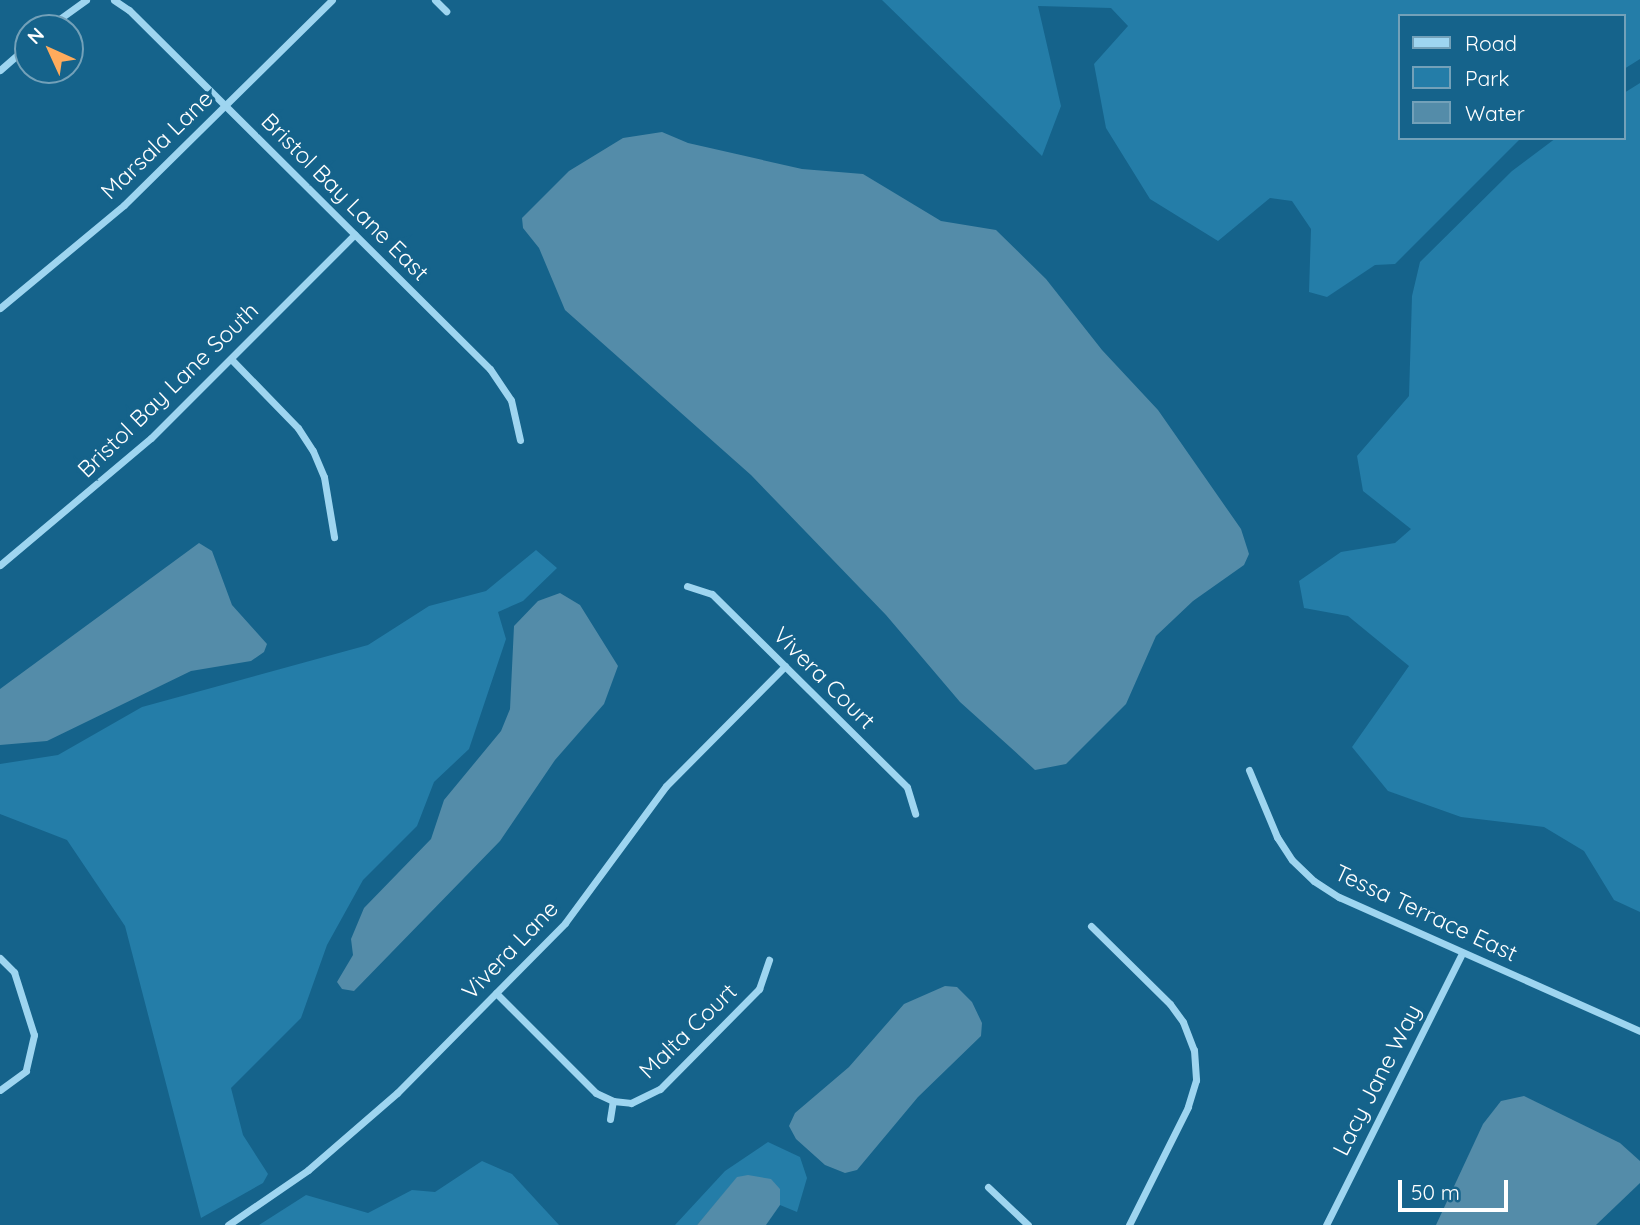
<!DOCTYPE html>
<style>
body{margin:0}
#map{position:relative;width:1640px;height:1225px;overflow:hidden;background:#15638b;font-family:Quicksand,sans-serif}
div>[style]{position:absolute}
.green>*{inset:0;background:#247da8}
.water>*{inset:0;background:#548ca9}
.street>*{height:7px;margin:-3.5px;padding:0 3.5px;transform-origin:3.5px;border-radius:3.5px;background:#9ed5f0}
span{translate:-50% -50%;white-space:nowrap;text-align:center;line-height:1.15;-webkit-text-stroke:7px #15638b;paint-order:stroke}
.street-label{font-size:23px;color:#fff}
.legend{position:absolute;left:1398px;top:14px;width:228px;height:126px;box-sizing:border-box;background:#15638b;border:2px solid #73a1b9;margin:0;padding:9px 12px;list-style:none;font-size:21px;color:#fff}
.legend li{display:flex;align-items:center;gap:14px;height:35px}
.legend b{width:35px;border:2px solid #73a1b9}
.north{position:absolute;left:14px;top:14px;width:70px;height:70px;box-sizing:border-box;background:#15638b;border:2px solid #73a1b9;border-radius:50%;rotate:315deg;font-size:19px;font-weight:700;line-height:28px;text-align:center;color:#fff}
.north::after{content:'';display:block;margin:auto;width:24px;height:32px;background:#ffab5c;clip-path:polygon(50% 0,100% 100%,50% 72%,0 100%)}
.scale{position:absolute;left:1398px;top:1180px;width:110px;height:32px;box-sizing:border-box;border:4px solid #fff;border-top:0;padding-left:9px;font-size:21px;line-height:24px;white-space:nowrap;color:#fff;-webkit-text-stroke:5px #15638b;paint-order:stroke}
</style>
<div id="map">
<div class="green">
<i style="clip-path:polygon(882px 0,1640px 0,1640px 59px,1624px 69px,1624px 16px,1400px 16px,1400px 138px,1521px 138px,1395px 264px,1375px 265px,1327px 297px,1309px 292px,1311px 229px,1292px 201px,1270px 198px,1218px 241px,1150px 199px,1106px 128px,1094px 64px,1128px 26px,1111px 8px,1038px 6px,1061px 106px,1042px 156px)"></i>
<i style="clip-path:polygon(1640px 83px,1640px 912px,1614px 900px,1584px 851px,1544px 827px,1461px 817px,1388px 791px,1352px 747px,1409px 666px,1348px 616px,1304px 608px,1299px 581px,1341px 552px,1395px 543px,1411px 529px,1363px 491px,1357px 456px,1409px 396px,1412px 296px,1420px 262px,1512px 171px,1556px 138px,1624px 138px,1624px 93px)"></i>
<i style="clip-path:polygon(536px 550px,557px 568px,523px 601px,498px 612px,506px 639px,469px 749px,434px 782px,417px 826px,363px 880px,327px 945px,301px 1018px,231px 1088px,243px 1135px,268px 1174px,263px 1183px,201px 1218px,125px 926px,67px 840px,0 814px,0 764px,58px 755px,142px 707px,368px 645px,429px 606px,486px 591px)"></i>
<i style="clip-path:polygon(768px 1142px,800px 1157px,807px 1178px,797px 1212px,780px 1205px,780px 1189px,737px 1178px,697px 1225px,675px 1225px,725px 1171px)"></i>
<i style="clip-path:polygon(482px 1161px,512px 1174px,559px 1225px,259px 1225px,306px 1195px,368px 1213px,412px 1190px,435px 1192px)"></i>
</div>
<div class="water">
<i style="clip-path:polygon(662px 132px,688px 143px,802px 169px,863px 174px,941px 221px,996px 230px,1046px 279px,1102px 350px,1158px 410px,1241px 529px,1249px 554px,1244px 565px,1193px 601px,1156px 636px,1126px 704px,1066px 764px,1035px 770px,1010px 747px,960px 702px,886px 615px,751px 475px,565px 310px,539px 248px,523px 228px,522px 218px,569px 171px,623px 138px)"></i>
<i style="clip-path:polygon(199px 543px,212px 551px,232px 605px,267px 644px,264px 652px,251px 661px,191px 671px,47px 741px,0 745px,0 689px)"></i>
<i style="clip-path:polygon(560px 593px,580px 605px,618px 666px,604px 704px,555px 760px,500px 841px,354px 991px,342px 989px,337px 982px,353px 955px,351px 939px,364px 908px,431px 839px,444px 800px,501px 731px,510px 709px,514px 626px,538px 601px)"></i>
<i style="clip-path:polygon(945px 986px,957px 987px,972px 1002px,982px 1023px,981px 1036px,918px 1097px,857px 1170px,845px 1173px,825px 1165px,796px 1139px,789px 1126px,795px 1113px,849px 1067px,904px 1004px)"></i>
<i style="clip-path:polygon(1524px 1096px,1620px 1143px,1640px 1161px,1640px 1183px,1596px 1225px,1436px 1225px,1483px 1124px,1501px 1101px)"></i>
<i style="clip-path:polygon(748px 1175px,771px 1179px,780px 1189px,780px 1205px,766px 1225px,697px 1225px,737px 1177px)"></i>
</div>
<div class="street">
<i style="left:114px;top:0;width:18px;rotate:34deg"></i>
<i style="left:129px;top:10px;width:509px;rotate:44.84deg"></i>
<i style="left:490px;top:369px;width:37px;rotate:56deg"></i>
<i style="left:511px;top:400px;width:41px;rotate:77.3deg"></i>
<i style="left:435px;top:0;width:16px;rotate:45deg"></i>
<i style="left:47px;top:28px;width:48px;rotate:-35.7deg"></i>
<i style="left:0;top:70px;width:37px;rotate:-41deg"></i>
<i style="left:0;top:308px;width:161px;rotate:-39.7deg"></i>
<i style="left:124px;top:205px;width:292px;rotate:-44.6deg"></i>
<i style="left:231px;top:359px;width:96px;rotate:45.8deg"></i>
<i style="left:298px;top:428px;width:27px;rotate:57deg"></i>
<i style="left:313px;top:451px;width:28px;rotate:67deg"></i>
<i style="left:324px;top:477px;width:61px;rotate:80.5deg"></i>
<i style="left:0;top:565px;width:197px;rotate:-40.1deg"></i>
<i style="left:151px;top:438px;width:288px;rotate:-45deg"></i>
<i style="left:687px;top:586px;width:26px;rotate:18deg"></i>
<i style="left:712px;top:594px;width:274px;rotate:44.7deg"></i>
<i style="left:907px;top:787px;width:28px;rotate:73deg"></i>
<i style="left:1249px;top:770px;width:73px;rotate:67.3deg"></i>
<i style="left:1277px;top:837px;width:27px;rotate:57deg"></i>
<i style="left:1292px;top:860px;width:30px;rotate:44deg"></i>
<i style="left:1314px;top:881px;width:30px;rotate:33deg"></i>
<i style="left:1339px;top:897px;width:329px;rotate:24deg"></i>
<i style="left:1091px;top:926px;width:111px;rotate:44.6deg"></i>
<i style="left:1170px;top:1004px;width:22px;rotate:54deg"></i>
<i style="left:1183px;top:1022px;width:30px;rotate:69deg"></i>
<i style="left:1194px;top:1050px;width:30px;rotate:86deg"></i>
<i style="left:1196px;top:1080px;width:28px;rotate:107deg"></i>
<i style="left:1188px;top:1107px;width:132px;rotate:116.6deg"></i>
<i style="left:0;top:958px;width:20px;rotate:45deg"></i>
<i style="left:14px;top:972px;width:66px;rotate:72.4deg"></i>
<i style="left:34px;top:1035px;width:37px;rotate:103deg"></i>
<i style="left:26px;top:1071px;width:32px;rotate:144deg"></i>
<i style="left:496px;top:993px;width:141px;rotate:45deg"></i>
<i style="left:596px;top:1093px;width:19px;rotate:25deg"></i>
<i style="left:613px;top:1101px;width:18px;rotate:6deg"></i>
<i style="left:631px;top:1103px;width:32px;rotate:-26deg"></i>
<i style="left:660px;top:1089px;width:141px;rotate:-45.3deg"></i>
<i style="left:759px;top:989px;width:31px;rotate:-71deg"></i>
<i style="left:610px;top:1119px;width:18px;rotate:-81deg"></i>
<i style="left:988px;top:1187px;width:55px;rotate:43.5deg"></i>
<i style="left:228px;top:1225px;width:97px;rotate:-34.5deg"></i>
<i style="left:308px;top:1170px;width:118px;rotate:-40.9deg"></i>
<i style="left:397px;top:1093px;width:239px;rotate:-45.3deg"></i>
<i style="left:565px;top:923px;width:170px;rotate:-53.6deg"></i>
<i style="left:666px;top:786px;width:169px;rotate:-45.2deg"></i>
<i style="left:1326px;top:1225px;width:304px;rotate:-63.4deg"></i>
</div>
<div class="street-label">
<span style="left:157px;top:145px;rotate:-44deg">Marsala Lane</span>
<span style="left:345px;top:197px;rotate:45deg">Bristol Bay Lane East</span>
<span style="left:168px;top:390px;rotate:-44deg">Bristol Bay Lane South</span>
<span style="left:824px;top:678px;rotate:45deg">Vivera Court</span>
<span style="left:1426px;top:913px;rotate:25deg">Tessa Terrace East</span>
<span style="left:510px;top:950px;rotate:-46deg">Vivera Lane</span>
<span style="left:688px;top:1031px;rotate:-44deg">Malta Court</span>
<span style="left:1377px;top:1080px;rotate:-63deg">Lacy Jane Way</span>
</div>
<ul class="legend">
<li><b style="height:9px;background:#9ed5f0"></b>Road</li>
<li><b style="height:19px;background:#247da8"></b>Park</li>
<li><b style="height:19px;background:#548ca9"></b>Water</li>
</ul>
<div class="north">N</div>
<div class="scale">50 m</div>
</div>
